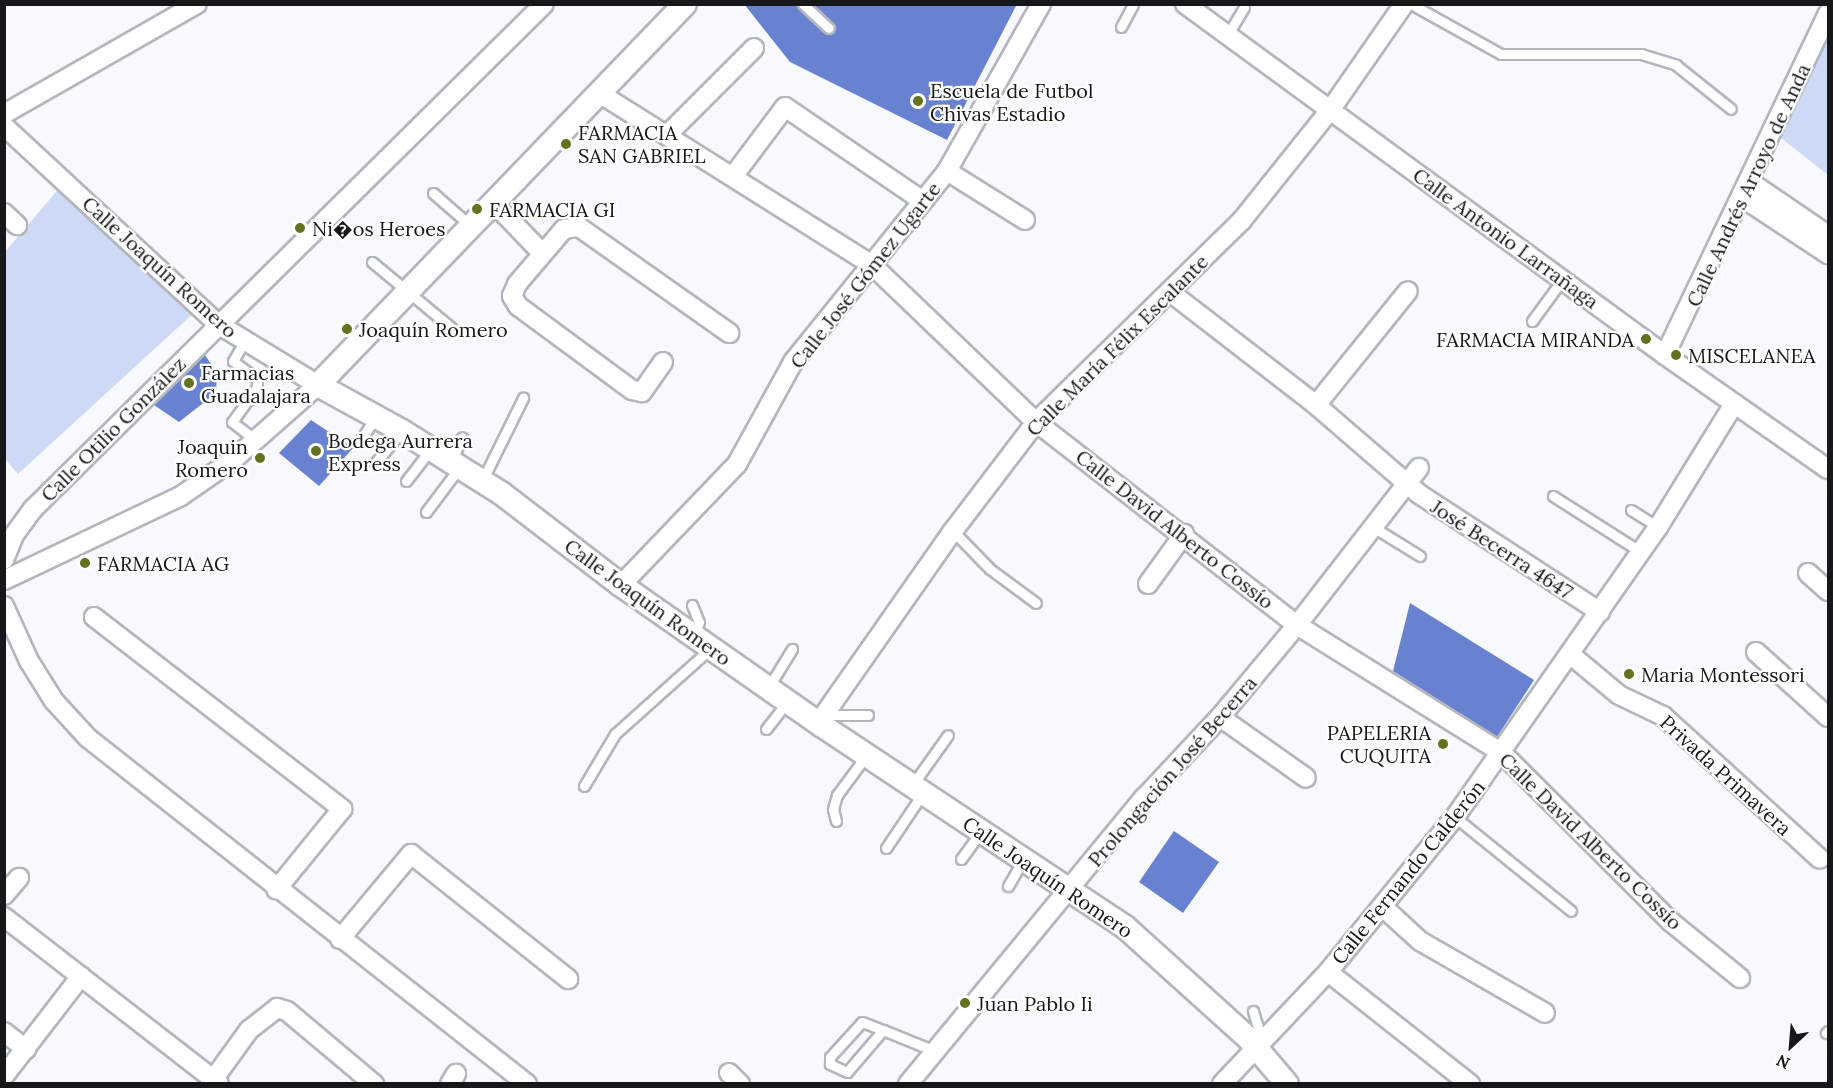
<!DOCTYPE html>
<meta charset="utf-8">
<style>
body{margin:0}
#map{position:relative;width:1833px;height:1088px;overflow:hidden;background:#f7f9fe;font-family:Lora,serif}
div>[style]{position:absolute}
.green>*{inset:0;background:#ced9f5}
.building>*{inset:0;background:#6882d1}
.roads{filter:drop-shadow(2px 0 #b3b6bd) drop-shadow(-2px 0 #b3b6bd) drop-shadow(0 2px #b3b6bd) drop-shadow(0 -2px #b3b6bd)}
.service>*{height:9px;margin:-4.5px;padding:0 4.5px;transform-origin:4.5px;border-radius:4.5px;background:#fff}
.minor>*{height:18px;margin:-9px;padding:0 9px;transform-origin:9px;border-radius:9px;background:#fff}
.tertiary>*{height:22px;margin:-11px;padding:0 11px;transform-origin:11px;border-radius:11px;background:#fff}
.dots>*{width:16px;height:16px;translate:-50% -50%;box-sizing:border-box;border:3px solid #fff;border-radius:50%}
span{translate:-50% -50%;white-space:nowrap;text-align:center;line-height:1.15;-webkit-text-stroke:4.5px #fff;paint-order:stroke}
.poi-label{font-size:20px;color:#16171a}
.left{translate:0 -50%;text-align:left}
.right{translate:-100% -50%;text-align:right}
.street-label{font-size:20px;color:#16171a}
.frame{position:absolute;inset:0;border:6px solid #16171a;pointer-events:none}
.north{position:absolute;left:1761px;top:1016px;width:60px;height:60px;-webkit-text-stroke:4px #fff;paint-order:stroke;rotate:206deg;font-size:16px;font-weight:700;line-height:24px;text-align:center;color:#16171a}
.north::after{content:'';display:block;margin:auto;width:21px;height:27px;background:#16171a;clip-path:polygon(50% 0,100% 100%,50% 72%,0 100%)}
</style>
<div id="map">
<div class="green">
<i style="clip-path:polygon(1828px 36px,1828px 175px,1781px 138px)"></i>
<i style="clip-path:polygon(61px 186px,198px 309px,18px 474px,5px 459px,5px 252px)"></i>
</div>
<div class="building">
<i style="clip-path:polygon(744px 4px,796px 4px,828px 35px,834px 32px,835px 25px,813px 4px,1017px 4px,947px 140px,790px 62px)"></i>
<i style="clip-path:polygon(205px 355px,217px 373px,216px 393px,179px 422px,154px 405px)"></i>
<i style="clip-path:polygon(311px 420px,353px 448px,319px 486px,279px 453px)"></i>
<i style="clip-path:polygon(1410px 603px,1534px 680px,1497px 737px,1393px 671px)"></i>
<i style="clip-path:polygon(1174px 831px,1219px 862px,1183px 913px,1139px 882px)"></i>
</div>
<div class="roads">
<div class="service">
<i style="left:803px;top:4px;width:35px;rotate:43deg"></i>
<i style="left:1411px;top:4px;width:103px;rotate:29.1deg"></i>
<i style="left:1501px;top:54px;width:140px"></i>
<i style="left:1641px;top:54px;width:37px;rotate:17deg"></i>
<i style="left:1676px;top:65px;width:70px;rotate:38.7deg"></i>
<i style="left:1121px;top:27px;width:26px;rotate:-62deg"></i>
<i style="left:1228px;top:34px;width:31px;rotate:-59deg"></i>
<i style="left:433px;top:193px;width:50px;rotate:41deg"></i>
<i style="left:372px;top:262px;width:105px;rotate:39.6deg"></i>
<i style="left:1532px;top:321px;width:51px;rotate:-53.8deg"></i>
<i style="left:244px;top:342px;width:22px;rotate:120deg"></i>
<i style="left:233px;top:361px;width:30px;rotate:37deg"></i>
<i style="left:257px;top:379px;width:8px;rotate:90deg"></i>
<i style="left:257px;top:387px;width:43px;rotate:125.5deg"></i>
<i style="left:232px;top:422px;width:30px;rotate:37deg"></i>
<i style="left:360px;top:441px;width:30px;rotate:-57deg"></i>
<i style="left:451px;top:462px;width:27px;rotate:-66deg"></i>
<i style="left:375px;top:463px;width:42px;rotate:-49.8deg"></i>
<i style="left:406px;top:481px;width:39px;rotate:-52deg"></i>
<i style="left:482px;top:481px;width:93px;rotate:-63.7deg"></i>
<i style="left:1553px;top:496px;width:104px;rotate:32.5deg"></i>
<i style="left:1631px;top:510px;width:32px;rotate:32deg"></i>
<i style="left:426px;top:512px;width:55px;rotate:-53.1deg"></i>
<i style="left:1373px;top:527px;width:55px;rotate:31.7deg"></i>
<i style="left:953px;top:531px;width:53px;rotate:45.8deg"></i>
<i style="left:990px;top:569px;width:57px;rotate:36.5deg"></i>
<i style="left:692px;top:605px;width:18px;rotate:68deg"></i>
<i style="left:699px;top:622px;width:15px;rotate:110deg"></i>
<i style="left:768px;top:688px;width:46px;rotate:-58.4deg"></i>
<i style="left:824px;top:715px;width:44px"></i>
<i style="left:766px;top:729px;width:34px;rotate:-52deg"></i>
<i style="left:913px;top:784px;width:60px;rotate:-54.5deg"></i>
<i style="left:584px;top:786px;width:61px;rotate:-59.2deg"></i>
<i style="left:615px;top:734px;width:129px;rotate:-41.9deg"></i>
<i style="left:1455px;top:817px;width:149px;rotate:39deg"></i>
<i style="left:836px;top:821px;width:12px;rotate:-104deg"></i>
<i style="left:833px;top:809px;width:15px;rotate:-74deg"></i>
<i style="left:837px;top:795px;width:49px;rotate:-53.4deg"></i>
<i style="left:886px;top:848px;width:66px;rotate:-56.1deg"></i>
<i style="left:961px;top:859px;width:34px;rotate:-54deg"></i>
<i style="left:1008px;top:886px;width:30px;rotate:-60deg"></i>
<i style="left:1253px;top:1011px;width:31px;rotate:73deg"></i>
<i style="left:883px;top:1030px;width:55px;rotate:130.6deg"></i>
<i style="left:847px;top:1072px;width:19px;rotate:-155deg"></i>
<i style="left:830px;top:1064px;width:7px;rotate:-90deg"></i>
<i style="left:830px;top:1057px;width:47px;rotate:-47.6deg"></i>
<i style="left:862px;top:1022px;width:22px;rotate:21deg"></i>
<i style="left:883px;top:1030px;width:56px;rotate:22deg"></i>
<i style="left:1826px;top:1033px;width:3px;rotate:-45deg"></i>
</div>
<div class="minor">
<i style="left:1185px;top:4px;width:595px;rotate:36.18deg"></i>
<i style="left:1665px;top:355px;width:199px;rotate:35deg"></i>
<i style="left:599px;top:93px;width:323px;rotate:32.2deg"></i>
<i style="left:872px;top:265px;width:227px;rotate:43.8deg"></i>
<i style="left:1036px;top:422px;width:331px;rotate:37.9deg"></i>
<i style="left:1297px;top:625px;width:242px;rotate:32deg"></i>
<i style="left:1502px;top:753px;width:239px;rotate:45deg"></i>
<i style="left:1671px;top:922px;width:89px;rotate:39.1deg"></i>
<i style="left:4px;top:114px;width:222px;rotate:-29.7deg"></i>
<i style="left:4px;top:126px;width:292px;rotate:42.8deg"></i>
<i style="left:218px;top:324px;width:117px;rotate:31.4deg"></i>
<i style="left:318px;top:385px;width:112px;rotate:138.6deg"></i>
<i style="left:234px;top:459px;width:65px;rotate:145.1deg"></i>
<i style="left:181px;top:496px;width:196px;rotate:154.6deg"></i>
<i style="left:667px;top:135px;width:123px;rotate:-45deg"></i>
<i style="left:947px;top:171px;width:92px;rotate:32.1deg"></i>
<i style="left:734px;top:175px;width:85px;rotate:-53.1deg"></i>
<i style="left:785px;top:107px;width:167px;rotate:34.3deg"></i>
<i style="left:1750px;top:182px;width:94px;rotate:34.2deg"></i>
<i style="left:1743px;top:198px;width:102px;rotate:33.4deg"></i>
<i style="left:494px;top:203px;width:69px;rotate:46.2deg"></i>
<i style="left:4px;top:213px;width:18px;rotate:43deg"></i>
<i style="left:1170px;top:292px;width:185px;rotate:37.7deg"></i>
<i style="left:1316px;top:405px;width:136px;rotate:40.8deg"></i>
<i style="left:1419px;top:494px;width:216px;rotate:33.1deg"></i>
<i style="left:1665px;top:355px;width:378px;rotate:-64.5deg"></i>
<i style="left:663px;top:362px;width:37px;rotate:125deg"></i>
<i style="left:642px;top:392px;width:10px;rotate:-169deg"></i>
<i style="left:632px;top:390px;width:142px;rotate:-143.6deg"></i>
<i style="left:518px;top:306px;width:12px;rotate:-121deg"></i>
<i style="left:512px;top:296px;width:13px;rotate:-67deg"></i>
<i style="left:517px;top:284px;width:72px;rotate:-49.5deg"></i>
<i style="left:564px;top:229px;width:15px;rotate:-8deg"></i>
<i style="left:579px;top:227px;width:184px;rotate:35.2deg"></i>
<i style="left:1316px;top:405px;width:146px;rotate:-51.1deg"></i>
<i style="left:4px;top:560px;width:27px;rotate:-68deg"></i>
<i style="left:14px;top:535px;width:32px;rotate:-54deg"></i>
<i style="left:33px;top:509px;width:718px;rotate:-44.66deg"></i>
<i style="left:1808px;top:573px;width:27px;rotate:42deg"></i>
<i style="left:1148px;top:584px;width:62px;rotate:-54.2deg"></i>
<i style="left:621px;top:585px;width:168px;rotate:-46.2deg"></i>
<i style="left:737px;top:464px;width:116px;rotate:-61.2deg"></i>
<i style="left:793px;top:362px;width:245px;rotate:-51.1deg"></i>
<i style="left:947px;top:171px;width:192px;rotate:-60.6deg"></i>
<i style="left:4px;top:606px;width:60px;rotate:65.6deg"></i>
<i style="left:29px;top:661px;width:47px;rotate:58deg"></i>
<i style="left:54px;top:701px;width:50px;rotate:47.4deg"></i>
<i style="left:88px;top:738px;width:559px;rotate:38.24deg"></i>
<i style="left:94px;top:617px;width:314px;rotate:37.7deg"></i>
<i style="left:342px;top:809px;width:104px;rotate:129.2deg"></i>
<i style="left:1756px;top:652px;width:97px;rotate:42.1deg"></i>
<i style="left:1571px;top:655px;width:62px;rotate:39.8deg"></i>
<i style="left:1619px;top:695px;width:49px;rotate:25.5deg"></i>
<i style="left:1663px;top:716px;width:212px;rotate:42.3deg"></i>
<i style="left:1220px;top:717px;width:105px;rotate:35.3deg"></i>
<i style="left:821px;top:725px;width:10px;rotate:-73deg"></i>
<i style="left:824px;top:715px;width:225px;rotate:-55deg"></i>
<i style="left:953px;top:531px;width:137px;rotate:-52.7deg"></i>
<i style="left:1036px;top:422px;width:289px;rotate:-44.4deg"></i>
<i style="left:1242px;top:220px;width:142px;rotate:-51.3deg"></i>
<i style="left:1331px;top:109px;width:128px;rotate:-55.2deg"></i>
<i style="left:4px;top:895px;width:23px;rotate:-49deg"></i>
<i style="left:1384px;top:908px;width:49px;rotate:42.5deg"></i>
<i style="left:1420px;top:941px;width:144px;rotate:29.9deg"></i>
<i style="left:4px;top:917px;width:272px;rotate:37.8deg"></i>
<i style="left:340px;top:939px;width:111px;rotate:-50.1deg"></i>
<i style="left:411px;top:854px;width:201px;rotate:38.5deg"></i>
<i style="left:1328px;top:972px;width:181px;rotate:38.3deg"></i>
<i style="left:4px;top:1032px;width:28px;rotate:38deg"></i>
<i style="left:729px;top:1073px;width:16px;rotate:45deg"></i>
<i style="left:4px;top:1076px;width:126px;rotate:-52.4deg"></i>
<i style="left:210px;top:1084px;width:67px;rotate:-54.2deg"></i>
<i style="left:249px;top:1030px;width:36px;rotate:-38deg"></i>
<i style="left:277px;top:1008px;width:10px;rotate:17deg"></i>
<i style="left:287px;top:1011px;width:114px;rotate:40deg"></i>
<i style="left:450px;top:1084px;width:12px;rotate:-59deg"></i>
<i style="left:908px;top:1084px;width:371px;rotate:-50.5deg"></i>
<i style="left:1144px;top:798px;width:111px;rotate:-46.8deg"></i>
<i style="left:1220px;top:717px;width:120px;rotate:-50.1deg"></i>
<i style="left:1297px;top:625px;width:199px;rotate:-52.2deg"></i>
<i style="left:1222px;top:1084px;width:154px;rotate:-46.6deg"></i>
<i style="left:1328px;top:972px;width:200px;rotate:-50.7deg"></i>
<i style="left:1455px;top:817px;width:354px;rotate:-55deg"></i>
<i style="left:1658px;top:527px;width:145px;rotate:-58.3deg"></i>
</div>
<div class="tertiary">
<i style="left:685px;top:4px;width:529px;rotate:133.93deg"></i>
<i style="left:318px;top:385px;width:96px;rotate:28.7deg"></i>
<i style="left:402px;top:431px;width:117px;rotate:32.1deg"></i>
<i style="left:501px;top:493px;width:151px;rotate:37.5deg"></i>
<i style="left:621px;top:585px;width:244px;rotate:35deg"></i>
<i style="left:821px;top:725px;width:364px;rotate:33.6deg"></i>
<i style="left:1124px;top:926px;width:167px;rotate:42.1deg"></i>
<i style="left:1248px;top:1038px;width:60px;rotate:49.7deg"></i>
</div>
</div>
<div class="dots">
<i style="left:918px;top:101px;background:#63721f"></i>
<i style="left:566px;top:144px;background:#63721f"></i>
<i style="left:477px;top:209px;background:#63721f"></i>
<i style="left:300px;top:228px;background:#63721f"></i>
<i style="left:347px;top:329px;background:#63721f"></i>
<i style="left:1646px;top:339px;background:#63721f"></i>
<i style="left:1676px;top:355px;background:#63721f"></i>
<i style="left:189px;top:383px;background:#63721f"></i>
<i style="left:316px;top:451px;background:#63721f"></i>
<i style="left:260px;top:458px;background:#63721f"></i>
<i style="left:85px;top:563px;background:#63721f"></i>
<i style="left:1629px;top:674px;background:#63721f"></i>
<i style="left:1443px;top:744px;background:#63721f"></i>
<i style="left:965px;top:1003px;background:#63721f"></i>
</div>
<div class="poi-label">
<span class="left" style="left:930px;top:102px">Escuela de Futbol<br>Chivas Estadio</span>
<span class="left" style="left:578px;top:144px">FARMACIA<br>SAN GABRIEL</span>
<span class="left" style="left:489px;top:209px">FARMACIA GI</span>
<span class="left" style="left:312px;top:228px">Ni�os Heroes</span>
<span class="left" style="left:359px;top:329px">Joaquín Romero</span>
<span class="right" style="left:1634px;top:339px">FARMACIA MIRANDA</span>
<span class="left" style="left:1688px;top:355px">MISCELANEA</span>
<span class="left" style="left:201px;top:384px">Farmacias<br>Guadalajara</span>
<span class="left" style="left:328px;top:452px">Bodega Aurrera<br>Express</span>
<span class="right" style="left:248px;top:458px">Joaquin<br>Romero</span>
<span class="left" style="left:97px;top:563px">FARMACIA AG</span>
<span class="left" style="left:1641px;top:674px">Maria Montessori</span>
<span class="right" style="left:1431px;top:744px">PAPELERIA<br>CUQUITA</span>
<span class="left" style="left:977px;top:1003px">Juan Pablo Ii</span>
</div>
<div class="street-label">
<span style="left:1748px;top:185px;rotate:-65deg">Calle Andrés Arroyo de Anda</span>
<span style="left:1506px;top:238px;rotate:36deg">Calle Antonio Larrañaga</span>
<span style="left:160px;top:267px;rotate:42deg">Calle Joaquín Romero</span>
<span style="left:865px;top:275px;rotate:-52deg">Calle José Gómez Ugarte</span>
<span style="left:1117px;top:345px;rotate:-45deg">Calle María Félix Escalante</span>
<span style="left:113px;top:429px;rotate:-45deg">Calle Otilio González</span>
<span style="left:1175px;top:529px;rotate:38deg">Calle David Alberto Cossío</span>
<span style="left:1502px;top:549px;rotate:33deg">José Becerra 4647</span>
<span style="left:648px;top:602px;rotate:36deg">Calle Joaquín Romero</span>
<span style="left:1172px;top:771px;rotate:-49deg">Prolongación José Becerra</span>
<span style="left:1726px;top:775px;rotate:42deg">Privada Primavera</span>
<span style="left:1591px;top:841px;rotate:44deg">Calle David Alberto Cossío</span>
<span style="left:1408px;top:872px;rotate:-51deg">Calle Fernando Calderón</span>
<span style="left:1048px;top:877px;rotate:34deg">Calle Joaquín Romero</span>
</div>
<div class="frame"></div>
<div class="north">N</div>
</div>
